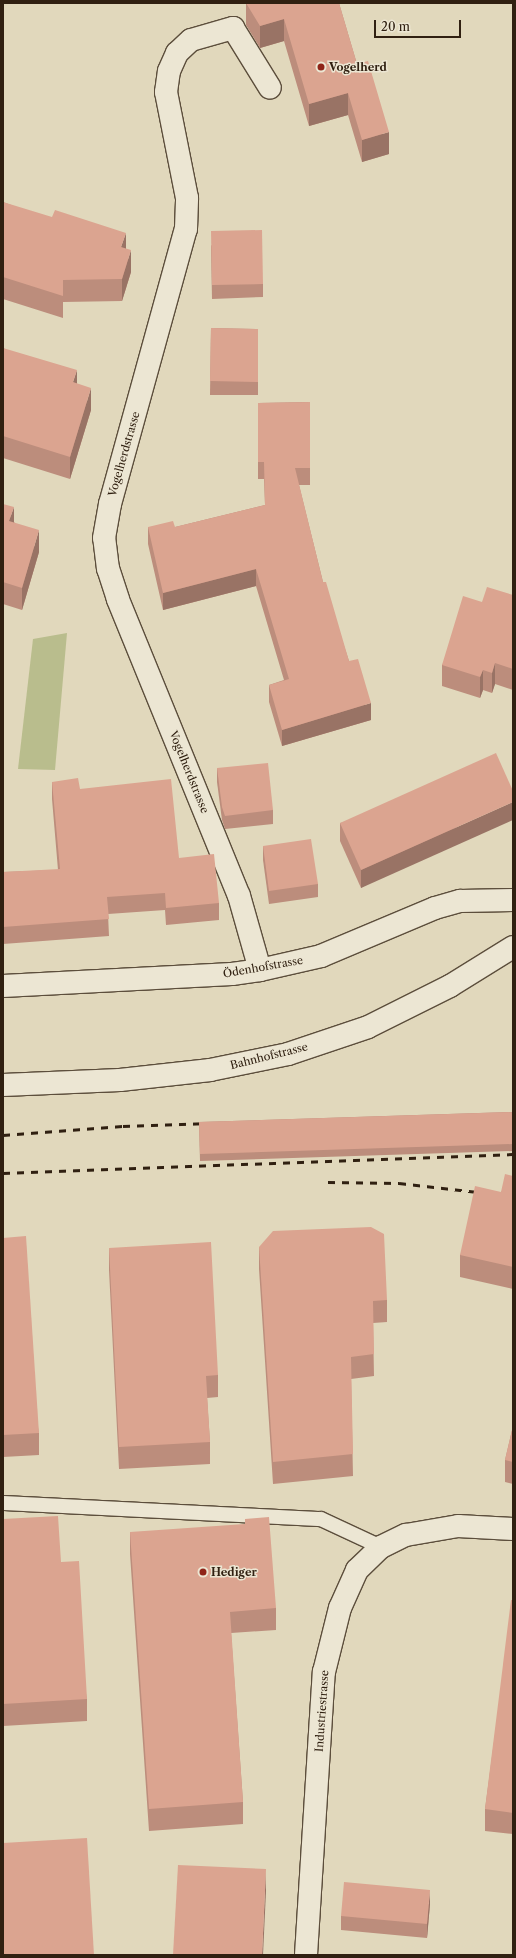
<!DOCTYPE html>
<meta charset="utf-8">
<style>
body{margin:0}
#map{position:relative;width:516px;height:1958px;overflow:hidden;background:#e1d8bc;font-family:"Libre Caslon Text",serif}
div>[style]{position:absolute}
.green>*{inset:0;background:#b9bd8d}
.roads{filter:drop-shadow(1px 0 #5c4e3c) drop-shadow(-1px 0 #5c4e3c) drop-shadow(0 1px #5c4e3c) drop-shadow(0 -1px #5c4e3c)}
.service>*{height:14px;margin:-7px;padding:0 7px;transform-origin:7px;border-radius:7px;background:#ece6d3}
.minor>*{height:22px;margin:-11px;padding:0 11px;transform-origin:11px;border-radius:11px;background:#ece6d3}
.rail>*{height:3px;margin-top:-1.5px;transform-origin:0;background:repeating-linear-gradient(90deg,#302011 0 7px,transparent 0 14px)}
.wall>*{inset:0;background:#bc8d7c}
.shaded-wall>*{inset:0;background:#997365}
.building>*{inset:0;background:#dba490}
.dots>*{width:11px;height:11px;translate:-50% -50%;box-sizing:border-box;border:2px solid #ece6d3;border-radius:50%}
span{translate:-50% -50%;white-space:nowrap;text-align:center;line-height:1.15;-webkit-text-stroke:3px #ece6d3;paint-order:stroke}
.poi-label{font-size:11px;color:#302011;font-weight:700}
.left{translate:0 -50%;text-align:left}
.street-label{font-size:11px;color:#302011}
.frame{position:absolute;inset:0;border:4px solid #302011;pointer-events:none}
.scale{position:absolute;left:374px;top:20px;width:87px;height:18px;box-sizing:border-box;border:2px solid #302011;border-top:0;padding-left:5px;font-size:12px;line-height:14px;white-space:nowrap;color:#302011;-webkit-text-stroke:3px #ece6d3;paint-order:stroke}
</style>
<div id="map">
<div class="green">
<i style="clip-path:polygon(67px 633px,55px 770px,18px 769px,33px 639px)"></i>
</div>
<div class="roads">
<div class="service">
<i style="left:3px;top:1503px;width:318px;rotate:2.9deg"></i>
<i style="left:321px;top:1519px;width:66px;rotate:25deg"></i>
</div>
<div class="minor">
<i style="left:260px;top:970px;width:77px;rotate:-105.8deg"></i>
<i style="left:239px;top:896px;width:321px;rotate:-112.2deg"></i>
<i style="left:118px;top:599px;width:32px;rotate:-108deg"></i>
<i style="left:108px;top:569px;width:31px;rotate:-97deg"></i>
<i style="left:104px;top:538px;width:35px;rotate:-80deg"></i>
<i style="left:110px;top:504px;width:285px;rotate:-74.6deg"></i>
<i style="left:186px;top:229px;width:31px;rotate:-88deg"></i>
<i style="left:187px;top:198px;width:108px;rotate:-101.2deg"></i>
<i style="left:166px;top:92px;width:21px;rotate:-82deg"></i>
<i style="left:169px;top:71px;width:20px;rotate:-66deg"></i>
<i style="left:177px;top:53px;width:19px;rotate:-43deg"></i>
<i style="left:191px;top:40px;width:44px;rotate:-15.9deg"></i>
<i style="left:233px;top:28px;width:70px;rotate:58.3deg"></i>
<i style="left:3px;top:986px;width:229px;rotate:-3deg"></i>
<i style="left:232px;top:974px;width:28px;rotate:-8deg"></i>
<i style="left:260px;top:970px;width:63px;rotate:-12.9deg"></i>
<i style="left:321px;top:956px;width:124px;rotate:-22.8deg"></i>
<i style="left:435px;top:908px;width:26px;rotate:-16deg"></i>
<i style="left:460px;top:901px;width:53px;rotate:-1.1deg"></i>
<i style="left:3px;top:1085px;width:117px;rotate:-2.4deg"></i>
<i style="left:120px;top:1080px;width:91px;rotate:-6.3deg"></i>
<i style="left:210px;top:1070px;width:80px;rotate:-11.6deg"></i>
<i style="left:288px;top:1054px;width:84px;rotate:-18.6deg"></i>
<i style="left:368px;top:1027px;width:92px;rotate:-26.6deg"></i>
<i style="left:450px;top:986px;width:74px;rotate:-31.8deg"></i>
<i style="left:306px;top:1955px;width:284px;rotate:-86.4deg"></i>
<i style="left:324px;top:1672px;width:66px;rotate:-76deg"></i>
<i style="left:340px;top:1608px;width:42px;rotate:-65.9deg"></i>
<i style="left:357px;top:1570px;width:33px;rotate:-44deg"></i>
<i style="left:381px;top:1547px;width:28px;rotate:-26deg"></i>
<i style="left:406px;top:1535px;width:53px;rotate:-9.8deg"></i>
<i style="left:458px;top:1526px;width:55px;rotate:3.1deg"></i>
</div>
</div>
<div class="rail">
<i style="left:3px;top:1135px;width:120px;rotate:-4.3deg"></i>
<i style="left:123px;top:1126px;width:88px;rotate:-2deg"></i>
<i style="left:3px;top:1173px;width:510px;rotate:-2.13deg"></i>
<i style="left:328px;top:1182px;width:71px;rotate:0.8deg"></i>
<i style="left:399px;top:1183px;width:88px;rotate:6.6deg"></i>
</div>
<div class="wall">
<i style="clip-path:polygon(246px 3px,339px 3px,357px 64px,389px 154px,362px 162px,348px 115px,309px 126px,284px 41px,260px 48px,246px 25px)"></i>
<i style="clip-path:polygon(3px 202px,126px 249px,131px 272px,122px 301px,63px 302px,63px 318px,3px 299px)"></i>
<i style="clip-path:polygon(211px 245px,263px 284px,263px 297px,212px 299px)"></i>
<i style="clip-path:polygon(211px 328px,258px 329px,258px 395px,210px 395px)"></i>
<i style="clip-path:polygon(3px 348px,77px 384px,91px 410px,70px 479px,3px 458px)"></i>
<i style="clip-path:polygon(310px 402px,310px 485px,299px 485px,323px 582px,349px 661px,371px 720px,282px 746px,269px 702px,269px 685px,284px 680px,256px 586px,163px 610px,148px 544px,148px 527px,175px 527px,265px 505px,264px 479px,258px 479px,258px 403px)"></i>
<i style="clip-path:polygon(3px 504px,14px 522px,39px 552px,22px 610px,3px 604px)"></i>
<i style="clip-path:polygon(513px 595px,513px 690px,495px 684px,492px 693px,483px 690px,480px 698px,442px 686px,442px 665px,482px 602px)"></i>
<i style="clip-path:polygon(217px 768px,273px 810px,273px 824px,225px 829px,222px 820px,217px 782px)"></i>
<i style="clip-path:polygon(52px 782px,80px 789px,179px 858px,219px 903px,219px 920px,166px 925px,165px 910px,108px 914px,109px 936px,3px 944px,3px 872px,58px 870px,52px 799px)"></i>
<i style="clip-path:polygon(513px 791px,361px 888px,340px 841px,340px 823px)"></i>
<i style="clip-path:polygon(263px 846px,318px 884px,318px 897px,269px 904px,263px 860px)"></i>
<i style="clip-path:polygon(513px 1112px,513px 1151px,200px 1161px,199px 1122px)"></i>
<i style="clip-path:polygon(513px 1176px,513px 1289px,460px 1277px,460px 1255px,501px 1192px)"></i>
<i style="clip-path:polygon(3px 1238px,39px 1433px,39px 1455px,3px 1457px)"></i>
<i style="clip-path:polygon(259px 1247px,387px 1300px,387px 1322px,373px 1323px,374px 1376px,351px 1379px,353px 1476px,273px 1484px,259px 1269px)"></i>
<i style="clip-path:polygon(109px 1248px,218px 1375px,218px 1397px,207px 1398px,210px 1442px,210px 1464px,119px 1469px,109px 1270px)"></i>
<i style="clip-path:polygon(513px 1426px,513px 1484px,505px 1482px,505px 1460px)"></i>
<i style="clip-path:polygon(3px 1519px,61px 1562px,87px 1699px,87px 1721px,3px 1726px)"></i>
<i style="clip-path:polygon(130px 1532px,276px 1608px,276px 1630px,231px 1633px,243px 1802px,243px 1824px,149px 1831px,130px 1554px)"></i>
<i style="clip-path:polygon(513px 1600px,513px 1834px,485px 1831px,485px 1809px)"></i>
<i style="clip-path:polygon(3px 1843px,94px 1955px,3px 1955px)"></i>
<i style="clip-path:polygon(430px 1904px,427px 1938px,341px 1930px,341px 1916px)"></i>
</div>
<div class="shaded-wall">
<i style="clip-path:polygon(284px 19px,284px 41px,260px 48px,260px 26px)"></i>
<i style="clip-path:polygon(348px 93px,348px 115px,309px 126px,309px 104px)"></i>
<i style="clip-path:polygon(389px 132px,389px 154px,362px 162px,362px 140px)"></i>
<i style="clip-path:polygon(126px 233px,126px 255px,121px 247px)"></i>
<i style="clip-path:polygon(131px 250px,131px 272px,122px 301px,122px 279px)"></i>
<i style="clip-path:polygon(77px 370px,77px 392px,73px 382px)"></i>
<i style="clip-path:polygon(91px 388px,91px 410px,70px 479px,70px 457px)"></i>
<i style="clip-path:polygon(14px 507px,14px 529px,9px 521px)"></i>
<i style="clip-path:polygon(39px 530px,39px 552px,22px 610px,22px 588px)"></i>
<i style="clip-path:polygon(256px 569px,256px 586px,163px 610px,163px 593px)"></i>
<i style="clip-path:polygon(495px 663px,495px 684px,492px 693px,492px 673px)"></i>
<i style="clip-path:polygon(483px 670px,483px 690px,480px 698px,480px 677px)"></i>
<i style="clip-path:polygon(371px 703px,371px 720px,282px 746px,282px 730px)"></i>
<i style="clip-path:polygon(513px 802px,513px 820px,361px 888px,361px 870px)"></i>
<i style="clip-path:polygon(266px 1869px,266px 1891px,263px 1955px,262px 1955px)"></i>
<i style="clip-path:polygon(430px 1890px,430px 1904px,427px 1938px,427px 1924px)"></i>
</div>
<div class="building">
<i style="clip-path:polygon(246px 3px,339px 3px,357px 64px,368px 61px,389px 132px,362px 140px,348px 93px,309px 104px,284px 19px,260px 26px)"></i>
<i style="clip-path:polygon(3px 202px,52px 217px,55px 210px,126px 233px,121px 247px,131px 250px,122px 279px,63px 280px,63px 296px,3px 277px)"></i>
<i style="clip-path:polygon(262px 230px,263px 284px,212px 285px,211px 231px)"></i>
<i style="clip-path:polygon(211px 328px,258px 329px,258px 382px,210px 381px)"></i>
<i style="clip-path:polygon(3px 348px,77px 370px,73px 382px,91px 388px,70px 457px,3px 436px)"></i>
<i style="clip-path:polygon(310px 402px,310px 468px,295px 468px,323px 582px,326px 582px,349px 661px,358px 659px,371px 703px,282px 730px,269px 685px,289px 679px,256px 569px,163px 593px,148px 527px,173px 521px,175px 527px,265px 505px,264px 462px,258px 462px,258px 403px)"></i>
<i style="clip-path:polygon(3px 504px,14px 507px,9px 521px,39px 530px,22px 588px,3px 582px)"></i>
<i style="clip-path:polygon(487px 587px,513px 595px,513px 669px,495px 663px,492px 673px,483px 670px,480px 677px,442px 665px,463px 596px,482px 602px)"></i>
<i style="clip-path:polygon(496px 753px,513px 791px,513px 802px,361px 870px,340px 823px)"></i>
<i style="clip-path:polygon(268px 763px,273px 810px,225px 816px,222px 807px,217px 768px)"></i>
<i style="clip-path:polygon(78px 778px,80px 789px,171px 779px,179px 858px,214px 854px,219px 903px,166px 908px,165px 893px,107px 897px,109px 919px,3px 927px,3px 872px,60px 869px,52px 782px)"></i>
<i style="clip-path:polygon(311px 839px,318px 884px,269px 891px,263px 846px)"></i>
<i style="clip-path:polygon(513px 1112px,513px 1144px,200px 1154px,199px 1122px)"></i>
<i style="clip-path:polygon(505px 1174px,513px 1176px,513px 1267px,460px 1255px,475px 1186px,501px 1192px)"></i>
<i style="clip-path:polygon(371px 1227px,384px 1234px,387px 1300px,373px 1301px,374px 1354px,351px 1357px,353px 1454px,273px 1462px,259px 1247px,273px 1231px)"></i>
<i style="clip-path:polygon(26px 1236px,39px 1433px,3px 1435px,3px 1238px)"></i>
<i style="clip-path:polygon(211px 1242px,218px 1375px,206px 1376px,210px 1442px,119px 1447px,109px 1248px)"></i>
<i style="clip-path:polygon(513px 1426px,513px 1462px,505px 1460px)"></i>
<i style="clip-path:polygon(58px 1516px,61px 1562px,79px 1561px,87px 1699px,3px 1704px,3px 1519px)"></i>
<i style="clip-path:polygon(269px 1517px,276px 1608px,230px 1612px,243px 1802px,149px 1809px,130px 1532px,245px 1524px,245px 1519px)"></i>
<i style="clip-path:polygon(511px 1600px,513px 1600px,513px 1813px,485px 1809px)"></i>
<i style="clip-path:polygon(87px 1838px,94px 1955px,4px 1955px,3px 1937px,3px 1843px)"></i>
<i style="clip-path:polygon(178px 1865px,266px 1869px,262px 1955px,173px 1955px)"></i>
<i style="clip-path:polygon(344px 1882px,430px 1890px,427px 1924px,341px 1916px)"></i>
</div>
<div class="dots">
<i style="left:321px;top:67px;background:#8f2418"></i>
<i style="left:203px;top:1572px;background:#8f2418"></i>
</div>
<div class="poi-label">
<span class="left" style="left:329px;top:67px">Vogelherd</span>
<span class="left" style="left:211px;top:1572px">Hediger</span>
</div>
<div class="street-label">
<span style="left:124px;top:454px;rotate:-74deg">Vogelherdstrasse</span>
<span style="left:189px;top:772px;rotate:68deg">Vogelherdstrasse</span>
<span style="left:263px;top:967px;rotate:-10deg">Ödenhofstrasse</span>
<span style="left:269px;top:1056px;rotate:-14deg">Bahnhofstrasse</span>
<span style="left:322px;top:1711px;rotate:-86deg">Industriestrasse</span>
</div>
<div class="frame"></div>
<div class="scale">20 m</div>
</div>
